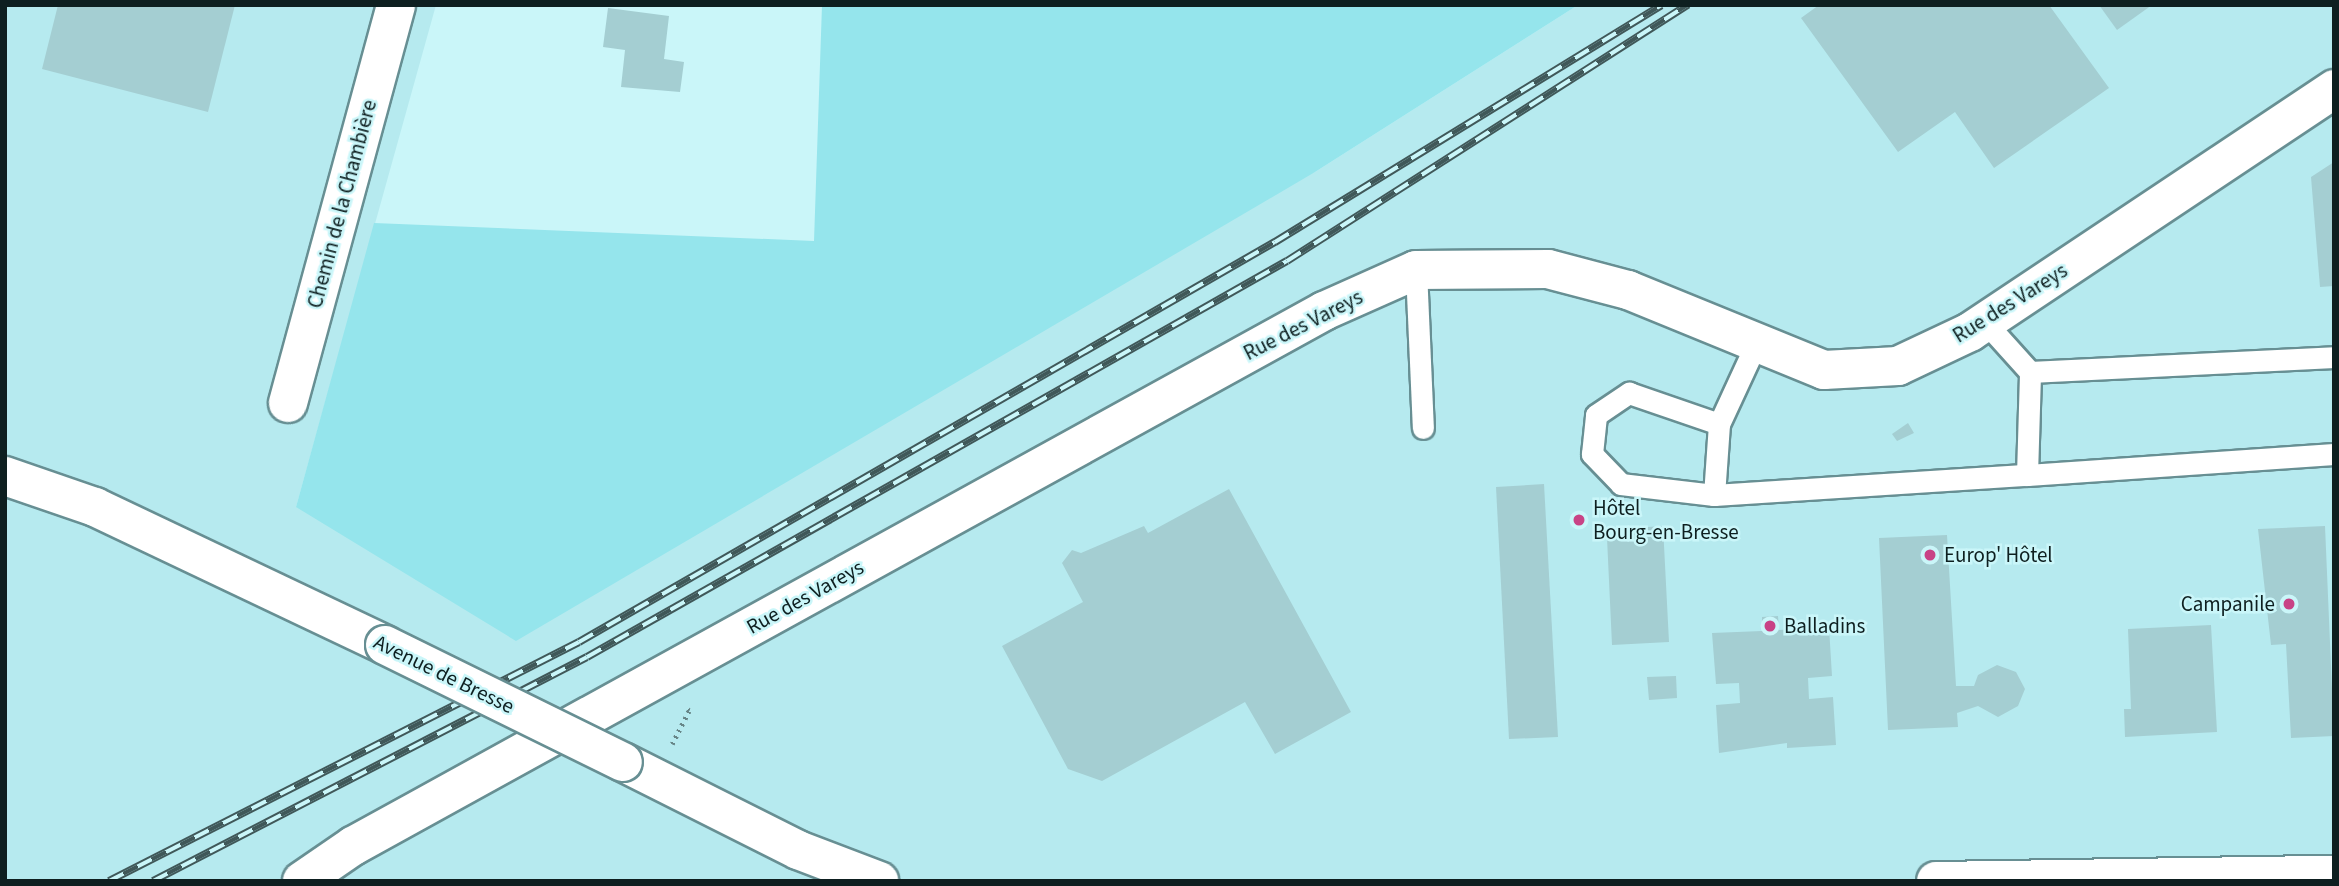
<!DOCTYPE html>
<meta charset="utf-8">
<style>
body{margin:0}
#map{position:relative;width:2339px;height:886px;overflow:hidden;background:#caf6f9;font-family:"Source Sans 3",sans-serif}
div>[style]{position:absolute}
.built>*{inset:0;background:#b6eaef}
.green>*{inset:0;background:#95e5ec}
.building>*{inset:0;background:#a4ced2}
.path>*{height:4.5px;margin-top:-2.25px;transform-origin:0;background:repeating-linear-gradient(90deg,#678587 0 2px,transparent 0 7px)}
.roads{filter:drop-shadow(2px 0 #678f93) drop-shadow(-2px 0 #678f93) drop-shadow(0 2px #678f93) drop-shadow(0 -2px #678f93)}
.lane>*{height:21px;margin:-10.5px;padding:0 10.5px;transform-origin:10.5px;border-radius:10.5px;background:#fff}
.street>*{height:38px;margin:-19px;padding:0 19px;transform-origin:19px;border-radius:19px;background:#fff}
.primary>*{height:38px;margin:-19px;padding:0 19px;transform-origin:19px;border-radius:19px;background:#fff}
.rail>*{height:8px;margin-top:-4px;transform-origin:0;background:repeating-linear-gradient(90deg,#caf6f9 0 16px,#405859 0 32px);box-sizing:border-box;border-block:2px solid #405859}
.bridges{filter:drop-shadow(2px 0 #678f93) drop-shadow(-2px 0 #678f93) drop-shadow(0 2px #678f93) drop-shadow(0 -2px #678f93)}
.primary-bridge>*{height:38px;margin:-19px;padding:0 19px;transform-origin:19px;border-radius:19px;background:#fff}
.dots>*{width:19px;height:19px;translate:-50% -50%;box-sizing:border-box;border:4px solid #caf6f9;border-radius:50%}
span{translate:-50% -50%;white-space:nowrap;text-align:center;line-height:1.15;-webkit-text-stroke:5px #caf6f9;paint-order:stroke}
.street-label{font-size:21px;color:#0e1f20}
.poi-label{font-size:21px;color:#0e1f20}
.left{translate:0 -50%;text-align:left}
.right{translate:-100% -50%;text-align:right}
.frame{position:absolute;inset:0;border:7px solid #0e1f20;pointer-events:none}
</style>
<div id="map">
<div class="built">
<i style="clip-path:polygon(5px 5px,436px 5px,296px 507px,1315px 172px,1578px 5px,2334px 5px,2334px 881px,5px 881px)"></i>
</div>
<div class="green">
<i style="clip-path:polygon(822px 5px,1578px 5px,1315px 172px,516px 641px,296px 507px,374px 223px,814px 241px)"></i>
</div>
<div class="building">
<i style="clip-path:polygon(58px 5px,235px 5px,208px 112px,42px 69px)"></i>
<i style="clip-path:polygon(1819px 5px,2049px 5px,2109px 88px,1994px 168px,1955px 112px,1898px 152px,1801px 18px)"></i>
<i style="clip-path:polygon(2099px 5px,2152px 5px,2117px 30px)"></i>
<i style="clip-path:polygon(608px 8px,669px 16px,664px 59px,684px 62px,680px 92px,621px 87px,625px 50px,603px 47px)"></i>
<i style="clip-path:polygon(2334px 162px,2334px 286px,2320px 287px,2311px 177px)"></i>
<i style="clip-path:polygon(1908px 423px,1914px 433px,1897px 441px,1892px 434px)"></i>
<i style="clip-path:polygon(1544px 484px,1558px 737px,1509px 739px,1496px 487px)"></i>
<i style="clip-path:polygon(1229px 489px,1351px 712px,1275px 754px,1245px 702px,1102px 781px,1068px 769px,1002px 646px,1083px 602px,1062px 563px,1072px 550px,1081px 553px,1144px 526px,1148px 533px)"></i>
<i style="clip-path:polygon(1663px 526px,1669px 642px,1612px 645px,1607px 538px,1618px 537px,1618px 529px)"></i>
<i style="clip-path:polygon(2325px 526px,2334px 736px,2291px 738px,2286px 644px,2271px 645px,2258px 529px)"></i>
<i style="clip-path:polygon(1947px 535px,1956px 686px,1974px 686px,1978px 675px,1997px 665px,2016px 672px,2025px 689px,2018px 706px,1998px 717px,1978px 706px,1957px 713px,1958px 727px,1888px 730px,1879px 538px)"></i>
<i style="clip-path:polygon(1778px 616px,1779px 630px,1829px 627px,1832px 676px,1808px 678px,1809px 699px,1833px 697px,1836px 745px,1787px 748px,1787px 743px,1719px 753px,1716px 705px,1740px 703px,1739px 683px,1716px 684px,1712px 633px,1762px 631px,1762px 617px)"></i>
<i style="clip-path:polygon(2211px 625px,2217px 732px,2125px 737px,2124px 709px,2131px 709px,2128px 629px)"></i>
<i style="clip-path:polygon(1676px 676px,1677px 698px,1649px 700px,1647px 677px)"></i>
</div>
<div class="path">
<i style="left:672px;top:744px;width:37px;rotate:-63deg"></i>
<i style="left:689px;top:711px;width:6px;rotate:-141deg"></i>
</div>
<div class="roads">
<div class="lane">
<i style="left:1416px;top:270px;width:158px;rotate:87.5deg"></i>
<i style="left:1756px;top:344px;width:88px;rotate:114.8deg"></i>
<i style="left:1719px;top:424px;width:71px;rotate:94deg"></i>
<i style="left:1714px;top:495px;width:314px;rotate:-3.7deg"></i>
<i style="left:2027px;top:475px;width:103px;rotate:-88.3deg"></i>
<i style="left:2030px;top:372px;width:67px;rotate:-132deg"></i>
<i style="left:2030px;top:372px;width:304px;rotate:-2.8deg"></i>
<i style="left:2027px;top:475px;width:308px;rotate:-3.9deg"></i>
<i style="left:1714px;top:495px;width:94px;rotate:-173.3deg"></i>
<i style="left:1621px;top:484px;width:42px;rotate:-134deg"></i>
<i style="left:1592px;top:454px;width:39px;rotate:-84deg"></i>
<i style="left:1596px;top:415px;width:40px;rotate:-34deg"></i>
<i style="left:1629px;top:393px;width:95px;rotate:19deg"></i>
</div>
<div class="street">
<i style="left:288px;top:403px;width:412px;rotate:-74.8deg"></i>
<i style="left:302px;top:881px;width:62px;rotate:-34.5deg"></i>
<i style="left:353px;top:846px;width:1109px;rotate:-28.85deg"></i>
<i style="left:1324px;top:311px;width:101px;rotate:-24deg"></i>
<i style="left:1416px;top:270px;width:132px;rotate:-0.4deg"></i>
<i style="left:1548px;top:269px;width:83px;rotate:14.7deg"></i>
<i style="left:1628px;top:290px;width:212px;rotate:22.2deg"></i>
<i style="left:1824px;top:370px;width:74px;rotate:-3.1deg"></i>
<i style="left:1898px;top:366px;width:80px;rotate:-25.3deg"></i>
<i style="left:1970px;top:332px;width:438px;rotate:-33.7deg"></i>
</div>
<div class="primary">
<i style="left:5px;top:476px;width:95px;rotate:19deg"></i>
<i style="left:95px;top:507px;width:321px;rotate:25.4deg"></i>
<i style="left:623px;top:762px;width:196px;rotate:26.7deg"></i>
<i style="left:798px;top:850px;width:87px;rotate:20.9deg"></i>
<i style="left:1936px;top:881px;width:398px;rotate:-0.9deg"></i>
</div>
</div>
<div class="rail">
<i style="left:109px;top:881px;width:527px;rotate:-26.95deg"></i>
<i style="left:579px;top:642px;width:803px;rotate:-29.89deg"></i>
<i style="left:1275px;top:242px;width:453px;rotate:-31.5deg"></i>
<i style="left:153px;top:881px;width:488px;rotate:-27.3deg"></i>
<i style="left:587px;top:657px;width:804px;rotate:-29.5deg"></i>
<i style="left:1287px;top:261px;width:476px;rotate:-32.6deg"></i>
</div>
<div class="bridges">
<div class="primary-bridge">
<i style="left:385px;top:645px;width:265px;rotate:26.2deg"></i>
</div>
</div>
<div class="dots">
<i style="left:1579px;top:520px;background:#c84386"></i>
<i style="left:1930px;top:555px;background:#c84386"></i>
<i style="left:2289px;top:604px;background:#c84386"></i>
<i style="left:1770px;top:626px;background:#c84386"></i>
</div>
<div class="street-label">
<span style="left:342px;top:204px;rotate:-75deg">Chemin de la Chambière</span>
<span style="left:2010px;top:303px;rotate:-32deg">Rue des Vareys</span>
<span style="left:1303px;top:325px;rotate:-27deg">Rue des Vareys</span>
<span style="left:805px;top:597px;rotate:-29deg">Rue des Vareys</span>
<span style="left:444px;top:674px;rotate:26deg">Avenue de Bresse</span>
</div>
<div class="poi-label">
<span class="left" style="left:1593px;top:520px">Hôtel<br>Bourg-en-Bresse</span>
<span class="left" style="left:1944px;top:555px">Europ' Hôtel</span>
<span class="right" style="left:2275px;top:604px">Campanile</span>
<span class="left" style="left:1784px;top:626px">Balladins</span>
</div>
<div class="frame"></div>
</div>
